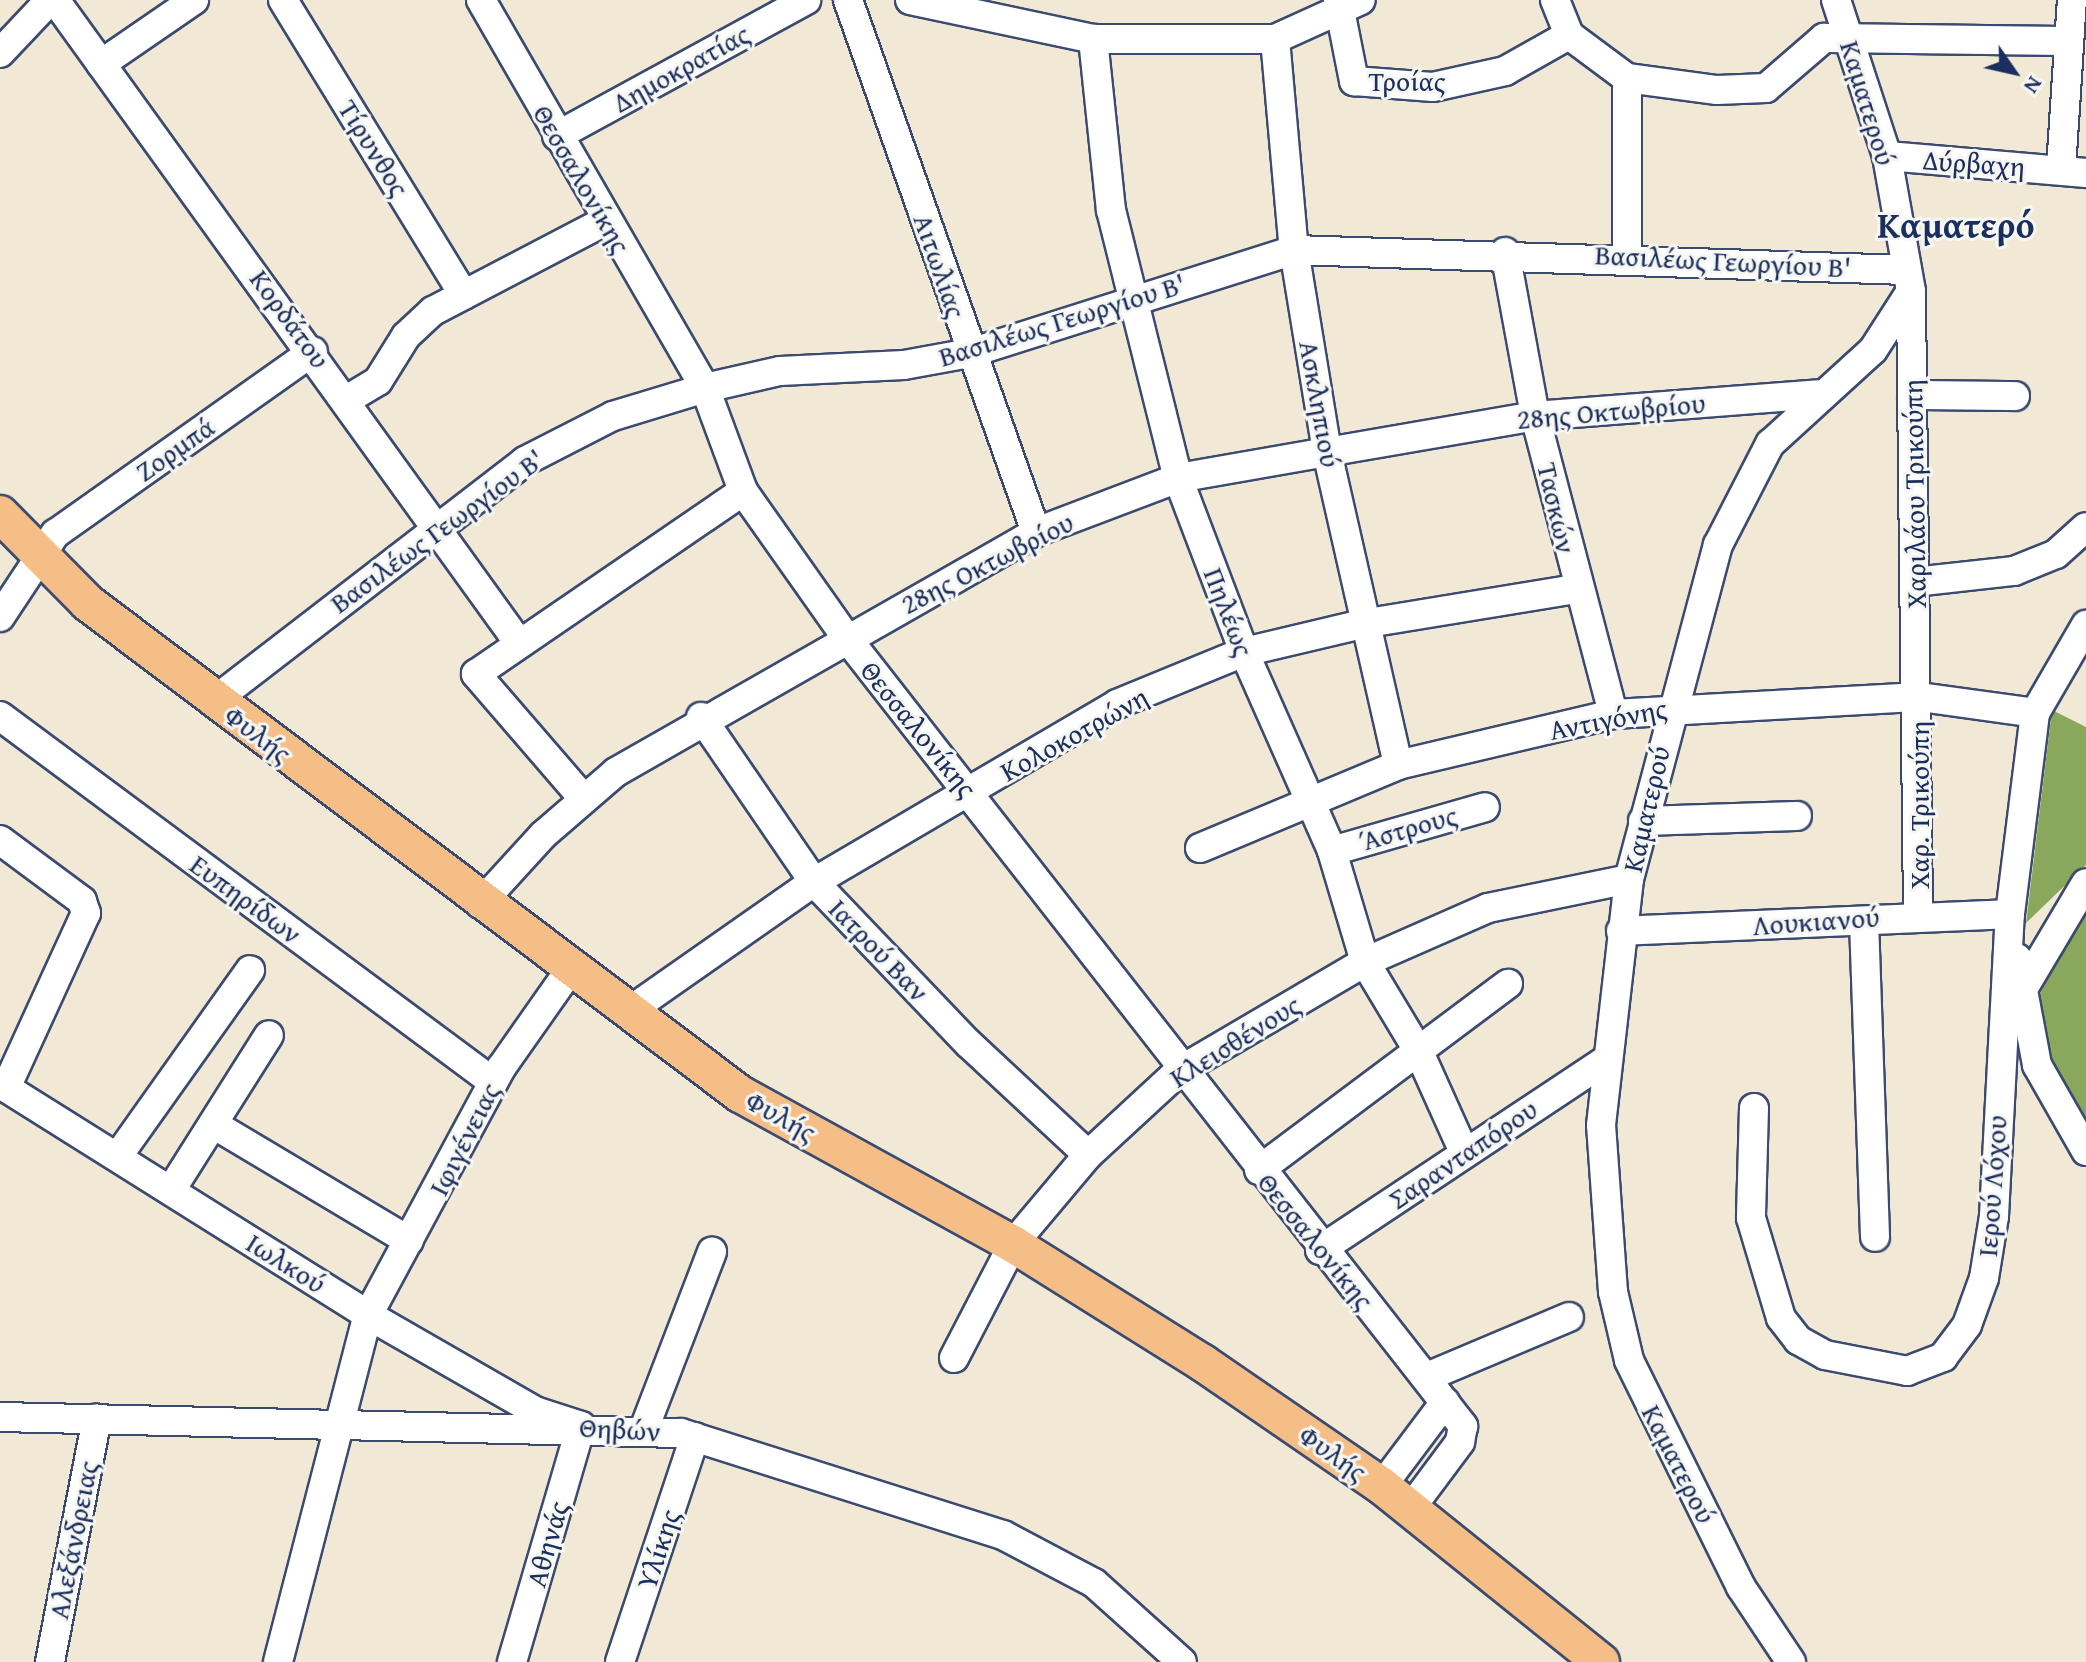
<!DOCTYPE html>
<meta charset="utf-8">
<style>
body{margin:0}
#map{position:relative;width:2086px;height:1662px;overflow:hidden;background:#f1e9d5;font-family:"Gentium Book Plus",serif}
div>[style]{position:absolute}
.forest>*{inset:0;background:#8aa85c}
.roads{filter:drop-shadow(2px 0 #3b4b70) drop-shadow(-2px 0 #3b4b70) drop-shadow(0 2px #3b4b70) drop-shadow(0 -2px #3b4b70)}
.minor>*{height:28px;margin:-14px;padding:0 14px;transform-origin:14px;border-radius:14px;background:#fff}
.major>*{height:36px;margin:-18px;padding:0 18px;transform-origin:18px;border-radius:18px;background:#f6be87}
span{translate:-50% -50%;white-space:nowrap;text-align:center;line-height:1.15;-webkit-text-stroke:6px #f6f6f2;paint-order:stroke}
.street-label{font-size:28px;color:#1b2f5e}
.district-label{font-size:36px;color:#1b2f5e;font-weight:700}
.north{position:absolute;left:1974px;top:32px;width:80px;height:80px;-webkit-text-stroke:6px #f6f6f2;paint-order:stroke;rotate:124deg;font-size:22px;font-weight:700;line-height:32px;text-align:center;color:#1b2f5e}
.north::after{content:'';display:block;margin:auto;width:28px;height:36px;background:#1b2f5e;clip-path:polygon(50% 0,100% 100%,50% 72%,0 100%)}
</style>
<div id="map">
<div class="forest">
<i style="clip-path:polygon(2052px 710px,2086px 727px,2086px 865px,2026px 923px)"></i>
<i style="clip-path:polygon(2086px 898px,2086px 1129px,2042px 1050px,2040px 994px)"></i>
</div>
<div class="roads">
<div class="minor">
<i style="left:55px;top:0;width:793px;rotate:54.19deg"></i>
<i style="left:283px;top:0;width:346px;rotate:58.5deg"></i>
<i style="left:481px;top:0;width:448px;rotate:60deg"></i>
<i style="left:705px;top:388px;width:110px;rotate:69.7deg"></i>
<i style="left:743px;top:491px;width:179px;rotate:54.8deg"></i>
<i style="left:846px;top:637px;width:1002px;rotate:51.97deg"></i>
<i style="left:1463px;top:1426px;width:16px;rotate:101deg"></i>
<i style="left:1460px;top:1442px;width:84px;rotate:126.7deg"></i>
<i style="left:848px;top:0;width:564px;rotate:70.54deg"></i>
<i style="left:910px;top:0;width:187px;rotate:12deg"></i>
<i style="left:1093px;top:39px;width:182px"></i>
<i style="left:1275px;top:39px;width:94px;rotate:-24.4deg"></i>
<i style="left:1338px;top:0;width:83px;rotate:78.8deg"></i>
<i style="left:1354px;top:81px;width:79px;rotate:4.3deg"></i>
<i style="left:1433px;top:87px;width:74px;rotate:-12.5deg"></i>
<i style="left:1505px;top:71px;width:73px;rotate:-29.4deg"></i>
<i style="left:1555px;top:0;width:38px;rotate:68deg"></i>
<i style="left:1569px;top:35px;width:72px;rotate:36.6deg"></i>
<i style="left:1627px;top:78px;width:91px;rotate:7.6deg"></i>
<i style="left:1717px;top:90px;width:49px;rotate:-2.3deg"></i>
<i style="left:1766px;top:88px;width:77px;rotate:-40.8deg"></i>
<i style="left:1824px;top:38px;width:245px;rotate:0.7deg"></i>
<i style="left:1093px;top:39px;width:172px;rotate:84deg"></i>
<i style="left:1111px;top:210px;width:276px;rotate:76deg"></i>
<i style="left:1178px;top:478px;width:186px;rotate:69.2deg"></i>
<i style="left:1244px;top:652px;width:218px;rotate:66.1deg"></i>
<i style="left:1332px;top:851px;width:116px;rotate:73.4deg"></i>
<i style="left:1365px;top:962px;width:105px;rotate:59deg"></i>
<i style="left:1419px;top:1052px;width:110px;rotate:65.8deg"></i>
<i style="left:1275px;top:39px;width:212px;rotate:84.9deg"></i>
<i style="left:1294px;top:250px;width:205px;rotate:80.7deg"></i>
<i style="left:1327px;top:452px;width:321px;rotate:77.2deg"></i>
<i style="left:0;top:53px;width:73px;rotate:-46.7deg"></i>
<i style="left:101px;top:64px;width:113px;rotate:-34.5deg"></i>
<i style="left:557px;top:136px;width:284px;rotate:-28.6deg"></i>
<i style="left:1887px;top:156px;width:200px;rotate:4.9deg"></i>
<i style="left:2061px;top:169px;width:169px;rotate:-86.3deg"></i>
<i style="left:1505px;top:252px;width:167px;rotate:79.6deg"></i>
<i style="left:1535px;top:416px;width:308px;rotate:75.3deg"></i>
<i style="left:1627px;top:256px;width:178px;rotate:-90deg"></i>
<i style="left:1911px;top:296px;width:616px;rotate:89.35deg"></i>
<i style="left:1912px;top:395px;width:103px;rotate:0.6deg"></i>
<i style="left:348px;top:399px;width:35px;rotate:-31deg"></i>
<i style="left:378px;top:381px;width:53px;rotate:-58.1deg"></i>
<i style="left:406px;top:336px;width:37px;rotate:-43deg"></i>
<i style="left:433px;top:311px;width:194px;rotate:-27.6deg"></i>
<i style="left:1914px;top:582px;width:101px;rotate:-6.3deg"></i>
<i style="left:2014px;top:571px;width:45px;rotate:-22deg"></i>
<i style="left:2056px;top:554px;width:40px;rotate:-42deg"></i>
<i style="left:0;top:617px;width:100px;rotate:-56.5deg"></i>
<i style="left:55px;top:534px;width:316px;rotate:-35.3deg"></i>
<i style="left:215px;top:700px;width:391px;rotate:-37.6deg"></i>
<i style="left:525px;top:461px;width:99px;rotate:-27.1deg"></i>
<i style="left:613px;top:416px;width:96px;rotate:-16.9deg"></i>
<i style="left:705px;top:388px;width:77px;rotate:-12.8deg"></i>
<i style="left:780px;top:371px;width:124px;rotate:-2.8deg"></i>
<i style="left:904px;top:365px;width:67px;rotate:-10.3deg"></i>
<i style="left:970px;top:353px;width:340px;rotate:-17.6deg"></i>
<i style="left:1294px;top:250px;width:613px;rotate:1.87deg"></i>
<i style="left:0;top:716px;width:614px;rotate:36.59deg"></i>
<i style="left:701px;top:717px;width:200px;rotate:55.6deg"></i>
<i style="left:814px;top:882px;width:223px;rotate:46.3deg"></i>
<i style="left:968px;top:1043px;width:164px;rotate:43deg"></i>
<i style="left:583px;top:798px;width:164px;rotate:-130.8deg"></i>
<i style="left:476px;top:674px;width:324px;rotate:-34.4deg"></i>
<i style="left:1643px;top:821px;width:154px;rotate:-1.9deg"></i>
<i style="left:0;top:840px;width:102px;rotate:36.6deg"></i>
<i style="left:82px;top:901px;width:13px;rotate:72deg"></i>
<i style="left:86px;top:913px;width:192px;rotate:114.6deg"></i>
<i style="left:1200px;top:848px;width:215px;rotate:-22.7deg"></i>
<i style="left:1398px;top:765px;width:221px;rotate:-13.3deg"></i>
<i style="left:1613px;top:714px;width:307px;rotate:-3.2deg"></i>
<i style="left:1920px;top:697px;width:116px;rotate:7.9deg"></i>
<i style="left:1332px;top:851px;width:159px;rotate:-16deg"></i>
<i style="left:480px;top:904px;width:93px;rotate:-47.6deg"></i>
<i style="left:543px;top:835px;width:96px;rotate:-40.8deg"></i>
<i style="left:616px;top:772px;width:484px;rotate:-29.7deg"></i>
<i style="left:1036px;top:532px;width:152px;rotate:-20.8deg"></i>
<i style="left:1178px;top:478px;width:151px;rotate:-9.9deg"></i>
<i style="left:1327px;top:452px;width:211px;rotate:-9.8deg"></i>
<i style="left:1535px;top:416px;width:284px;rotate:-4.4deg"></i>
<i style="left:1864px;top:921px;width:316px;rotate:88deg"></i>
<i style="left:1621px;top:931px;width:389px;rotate:-2.5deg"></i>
<i style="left:2017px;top:958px;width:109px;rotate:79.4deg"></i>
<i style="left:2037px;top:1065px;width:99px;rotate:60.3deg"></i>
<i style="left:2023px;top:989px;width:123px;rotate:-59.3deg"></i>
<i style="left:628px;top:1012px;width:227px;rotate:-35deg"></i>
<i style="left:814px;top:882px;width:351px;rotate:-30.4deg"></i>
<i style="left:1117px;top:704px;width:137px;rotate:-22.3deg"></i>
<i style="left:1244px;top:652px;width:121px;rotate:-13.3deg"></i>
<i style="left:1362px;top:624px;width:217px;rotate:-9.3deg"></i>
<i style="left:0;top:1084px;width:434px;rotate:32.1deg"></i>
<i style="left:368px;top:1315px;width:193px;rotate:29.9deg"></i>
<i style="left:535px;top:1411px;width:48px;rotate:18.1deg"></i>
<i style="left:581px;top:1426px;width:246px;rotate:106.3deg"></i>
<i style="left:1754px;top:1108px;width:110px;rotate:91.6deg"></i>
<i style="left:1751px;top:1218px;width:104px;rotate:73.3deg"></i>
<i style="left:1781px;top:1318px;width:28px;rotate:52deg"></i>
<i style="left:1798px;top:1340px;width:31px;rotate:29deg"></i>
<i style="left:1825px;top:1355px;width:84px;rotate:11deg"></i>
<i style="left:1907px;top:1371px;width:39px;rotate:-21deg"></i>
<i style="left:1943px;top:1357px;width:40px;rotate:-53deg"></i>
<i style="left:1967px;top:1325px;width:50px;rotate:-70.1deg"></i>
<i style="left:1984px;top:1278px;width:63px;rotate:-80.8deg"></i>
<i style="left:1994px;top:1216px;width:302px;rotate:-87deg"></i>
<i style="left:2010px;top:914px;width:203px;rotate:-82.9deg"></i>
<i style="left:2035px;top:713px;width:102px;rotate:-59.9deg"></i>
<i style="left:213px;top:1124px;width:228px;rotate:30.8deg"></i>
<i style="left:118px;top:1156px;width:228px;rotate:-54.6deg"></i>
<i style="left:1259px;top:1170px;width:311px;rotate:-36.8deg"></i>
<i style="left:171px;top:1190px;width:183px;rotate:-57.7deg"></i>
<i style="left:1320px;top:1250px;width:345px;rotate:-33.6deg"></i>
<i style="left:954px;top:1358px;width:128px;rotate:-62.6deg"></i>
<i style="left:1013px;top:1244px;width:116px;rotate:-49.9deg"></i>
<i style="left:1088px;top:1155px;width:124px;rotate:-42.7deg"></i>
<i style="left:1179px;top:1071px;width:216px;rotate:-30.4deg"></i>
<i style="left:1365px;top:962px;width:134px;rotate:-23.7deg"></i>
<i style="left:1488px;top:908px;width:144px;rotate:-11.6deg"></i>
<i style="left:1427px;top:1377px;width:154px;rotate:-22.9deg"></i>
<i style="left:0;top:1417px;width:681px;rotate:1.35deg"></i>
<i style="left:681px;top:1433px;width:338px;rotate:17.6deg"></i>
<i style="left:1003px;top:1535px;width:103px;rotate:27.8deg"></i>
<i style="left:1094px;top:1583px;width:118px;rotate:41.9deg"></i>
<i style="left:644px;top:1429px;width:190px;rotate:-69deg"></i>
<i style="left:1382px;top:1486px;width:105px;rotate:-53.1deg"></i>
<i style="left:50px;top:1662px;width:248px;rotate:-79.1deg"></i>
<i style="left:278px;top:1662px;width:358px;rotate:-75.5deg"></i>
<i style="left:368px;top:1315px;width:281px;rotate:-61.7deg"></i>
<i style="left:501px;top:1068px;width:120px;rotate:-54.9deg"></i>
<i style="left:620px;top:1662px;width:237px;rotate:-71.6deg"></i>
<i style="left:1791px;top:1662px;width:90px;rotate:-123.7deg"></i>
<i style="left:1741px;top:1587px;width:253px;rotate:-116.3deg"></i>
<i style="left:1629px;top:1360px;width:70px;rotate:-103.2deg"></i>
<i style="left:1613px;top:1292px;width:167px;rotate:-94.1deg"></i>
<i style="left:1601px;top:1125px;width:248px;rotate:-83.5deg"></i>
<i style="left:1629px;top:879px;width:346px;rotate:-75.1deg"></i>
<i style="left:1718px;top:545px;width:114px;rotate:-62.8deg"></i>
<i style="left:1770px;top:444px;width:139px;rotate:-42.4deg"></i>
<i style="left:1873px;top:350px;width:70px;rotate:-57.2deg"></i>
<i style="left:1911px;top:291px;width:137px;rotate:-100.1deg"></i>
<i style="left:1887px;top:156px;width:164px;rotate:-108.1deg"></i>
</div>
<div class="major">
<i style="left:0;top:514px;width:125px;rotate:45.3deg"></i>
<i style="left:88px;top:603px;width:816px;rotate:36.98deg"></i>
<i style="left:740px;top:1094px;width:311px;rotate:28.8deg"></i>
<i style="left:1013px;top:1244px;width:224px;rotate:32.1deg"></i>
<i style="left:1203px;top:1363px;width:217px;rotate:34.5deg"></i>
<i style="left:1382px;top:1486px;width:281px;rotate:38.8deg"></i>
</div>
</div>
<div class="street-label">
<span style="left:681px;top:68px;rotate:-29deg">Δημοκρατίας</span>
<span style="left:1407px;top:81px">Τροίας</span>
<span style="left:1868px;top:103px;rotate:73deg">Καματερού</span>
<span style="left:374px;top:148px;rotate:58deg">Τίρυνθος</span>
<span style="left:1974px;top:163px;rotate:4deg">Δύρβαχη</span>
<span style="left:582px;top:179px;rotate:60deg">Θεσσαλονίκης</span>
<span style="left:1723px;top:261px;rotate:3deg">Βασιλέως Γεωργίου Β'</span>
<span style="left:940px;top:266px;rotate:71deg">Αιτωλίας</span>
<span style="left:290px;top:319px;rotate:54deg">Κορδάτου</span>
<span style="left:1062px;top:320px;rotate:-17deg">Βασιλέως Γεωργίου Β'</span>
<span style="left:1320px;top:404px;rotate:80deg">Ασκληπιού</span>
<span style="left:1611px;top:411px;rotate:-5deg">28ης Οκτωβρίου</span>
<span style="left:175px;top:449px;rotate:-35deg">Ζορμπά</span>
<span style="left:1914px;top:494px;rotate:-91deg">Χαριλάου Τρικούπη</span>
<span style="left:1557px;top:508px;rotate:77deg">Τασκών</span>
<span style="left:437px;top:531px;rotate:-36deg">Βασιλέως Γεωργίου Β'</span>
<span style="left:987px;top:563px;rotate:-27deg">28ης Οκτωβρίου</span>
<span style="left:1229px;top:612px;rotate:69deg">Πηλέως</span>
<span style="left:1608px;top:719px;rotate:-11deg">Αντιγόνης</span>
<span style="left:919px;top:729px;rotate:51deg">Θεσσαλονίκης</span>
<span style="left:258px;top:734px;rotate:37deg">Φυλής</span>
<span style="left:1074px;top:734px;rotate:-29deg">Κολοκοτρώνη</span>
<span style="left:1919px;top:805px;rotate:-90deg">Χαρ. Τρικούπη</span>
<span style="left:1646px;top:809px;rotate:-77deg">Καματερού</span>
<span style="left:1408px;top:828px;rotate:-16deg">Άστρους</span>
<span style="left:246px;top:899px;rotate:36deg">Ευπηρίδων</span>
<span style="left:1816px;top:921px;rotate:-4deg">Λουκιανού</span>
<span style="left:879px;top:950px;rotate:46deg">Ιατρού Βαν</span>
<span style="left:1235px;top:1041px;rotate:-32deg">Κλεισθένους</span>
<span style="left:781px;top:1116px;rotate:29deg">Φυλής</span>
<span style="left:464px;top:1139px;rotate:-63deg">Ιφιγένειας</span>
<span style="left:1463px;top:1154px;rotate:-34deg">Σαρανταπόρου</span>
<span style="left:1992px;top:1186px;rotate:-86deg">Ιερού Λόχου</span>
<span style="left:1316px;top:1241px;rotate:51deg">Θεσσαλονίκης</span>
<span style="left:286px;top:1263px;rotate:32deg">Ιωλκού</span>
<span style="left:620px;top:1429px;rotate:3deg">Θηβών</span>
<span style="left:1333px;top:1453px;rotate:35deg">Φυλής</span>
<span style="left:1679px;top:1464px;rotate:63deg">Καματερού</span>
<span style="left:73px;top:1540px;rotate:-79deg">Αλεξάνδρειας</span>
<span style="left:547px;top:1544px;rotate:-74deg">Αθηνάς</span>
<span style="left:658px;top:1549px;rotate:-72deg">Υλίκης</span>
</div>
<div class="district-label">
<span style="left:1956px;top:224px">Καματερό</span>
</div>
<div class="north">N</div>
</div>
